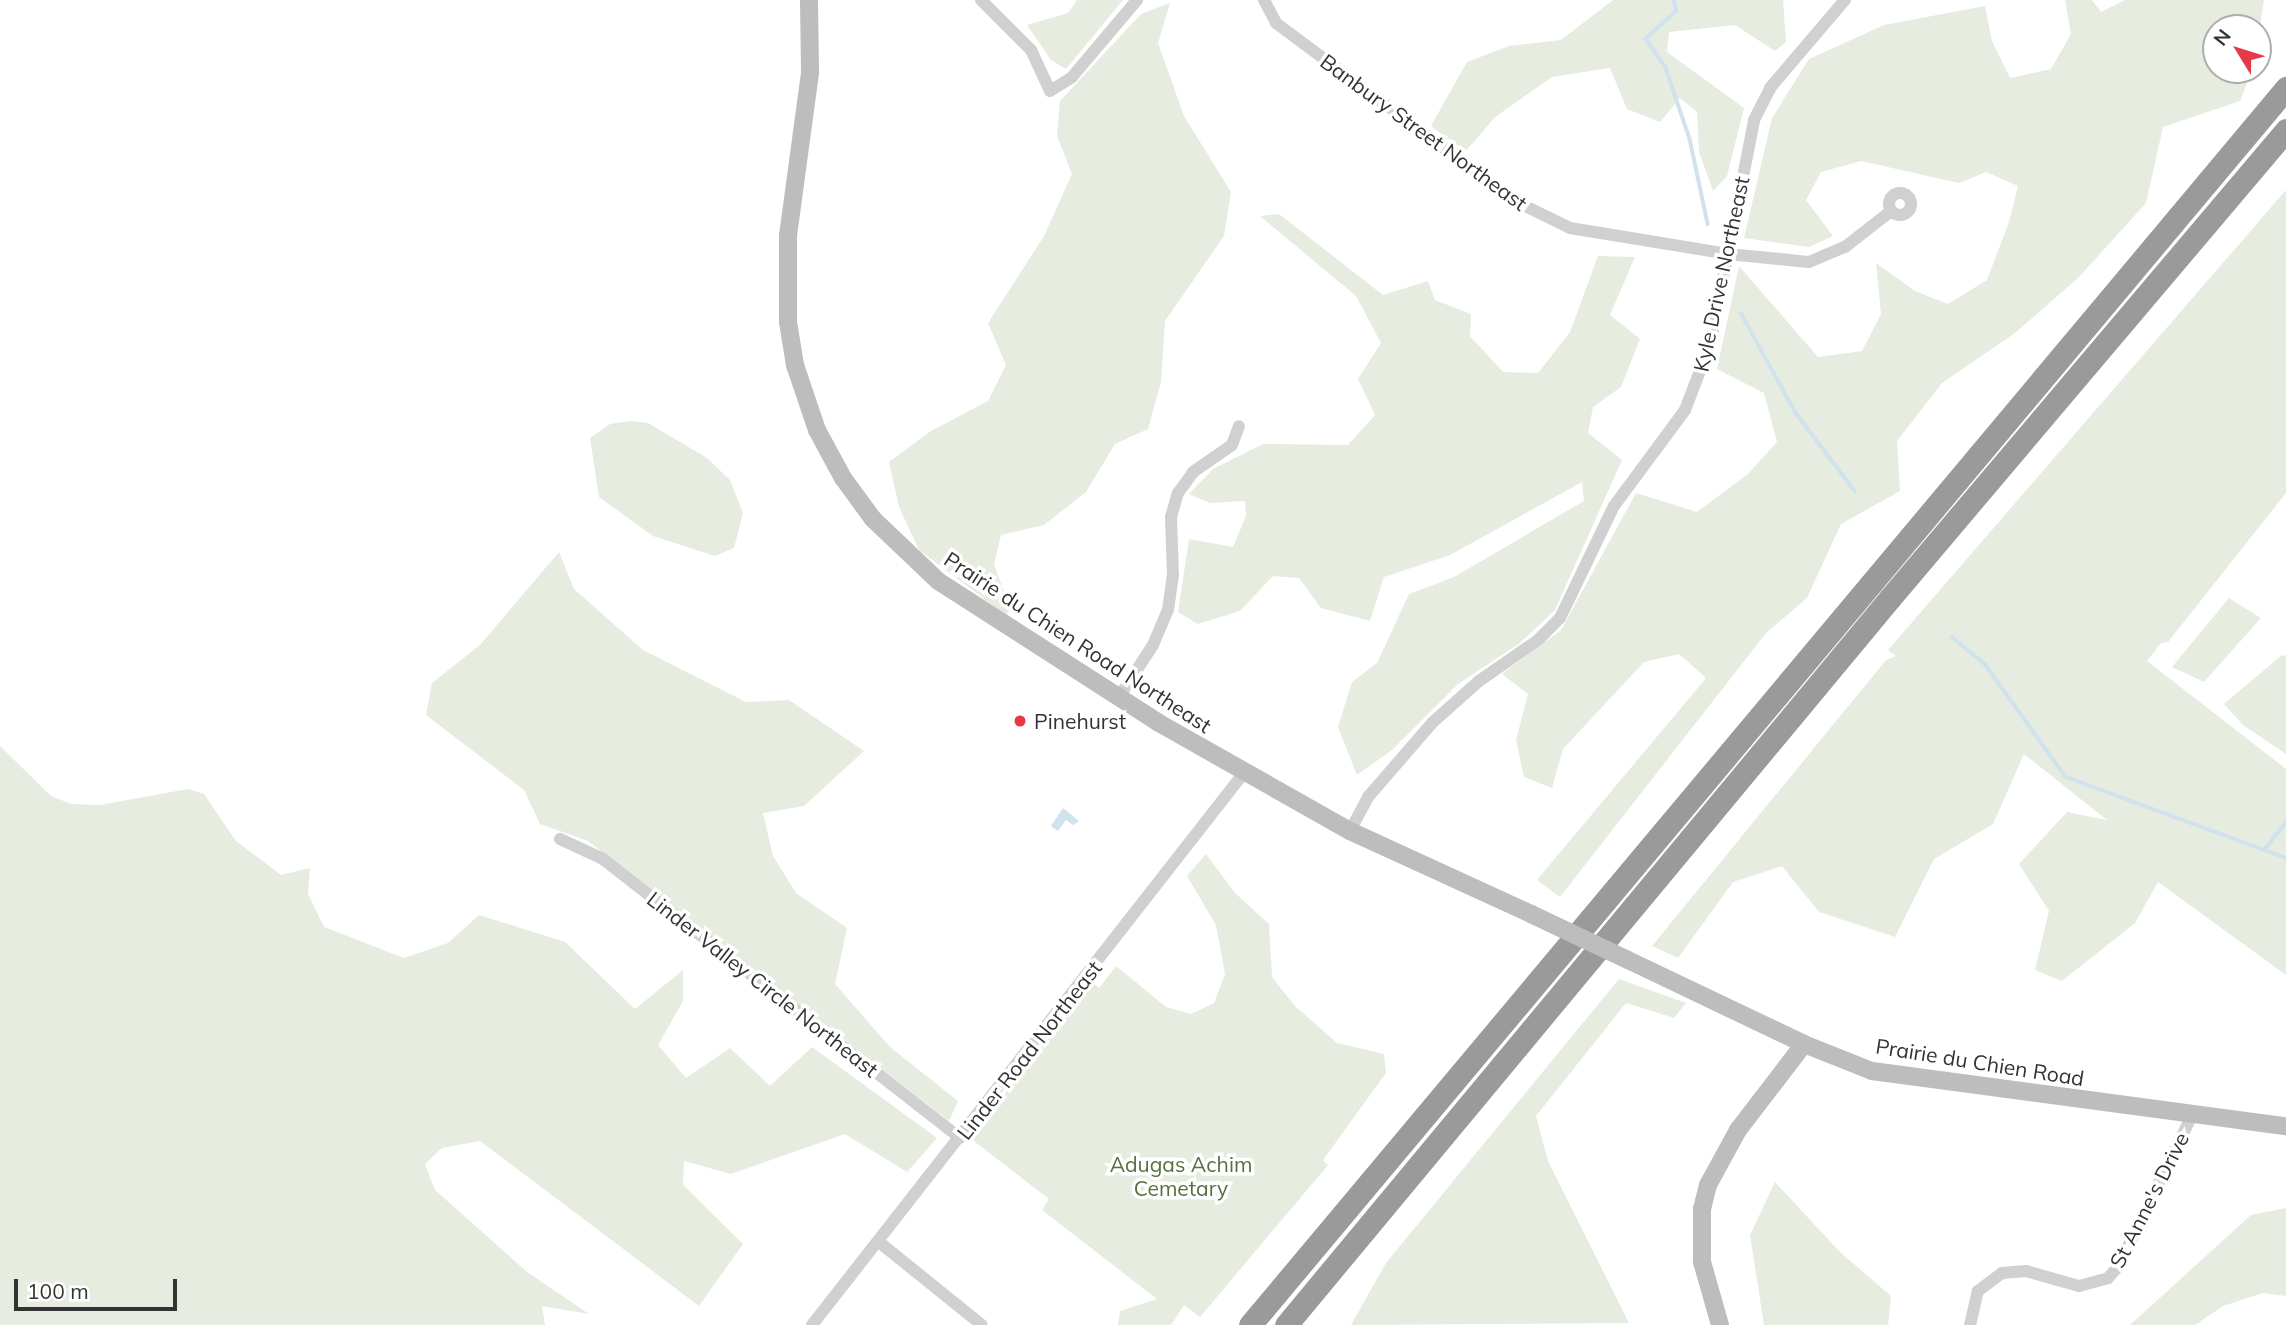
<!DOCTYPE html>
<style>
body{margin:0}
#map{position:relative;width:2286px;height:1325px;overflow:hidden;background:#fff;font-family:Mulish,sans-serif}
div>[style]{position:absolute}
.green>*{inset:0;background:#e6ecdf}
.water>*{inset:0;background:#cfe2ee}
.stream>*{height:3.5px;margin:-1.75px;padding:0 1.75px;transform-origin:1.75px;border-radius:1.75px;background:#cfe2ee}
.street>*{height:12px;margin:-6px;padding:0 6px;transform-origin:6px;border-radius:6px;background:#d0d0d0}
.street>.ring{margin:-6px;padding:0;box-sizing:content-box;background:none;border:12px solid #d0d0d0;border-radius:50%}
.secondary>*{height:18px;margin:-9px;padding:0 9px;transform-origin:9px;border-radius:9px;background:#bdbdbd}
.highway>*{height:23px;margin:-11.5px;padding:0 11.5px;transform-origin:11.5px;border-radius:11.5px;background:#9a9a9a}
.secondary-bridge>*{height:18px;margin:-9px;padding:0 9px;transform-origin:9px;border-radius:9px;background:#bdbdbd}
.dots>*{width:19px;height:19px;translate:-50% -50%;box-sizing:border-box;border:4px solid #fff;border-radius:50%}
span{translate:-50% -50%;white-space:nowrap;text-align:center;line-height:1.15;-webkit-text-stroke:7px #fff;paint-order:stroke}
.street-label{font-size:21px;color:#333}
.poi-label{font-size:21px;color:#333}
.left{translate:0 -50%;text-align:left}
.park-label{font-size:21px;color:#56703f}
.north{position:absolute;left:2202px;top:14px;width:70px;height:70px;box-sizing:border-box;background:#fff;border:2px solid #adadad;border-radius:50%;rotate:308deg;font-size:19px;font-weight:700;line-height:28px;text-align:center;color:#333}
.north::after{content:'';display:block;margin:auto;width:24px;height:32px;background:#e63946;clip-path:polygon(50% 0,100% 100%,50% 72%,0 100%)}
.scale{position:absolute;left:14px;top:1279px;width:163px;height:32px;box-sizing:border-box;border:4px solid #333;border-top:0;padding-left:9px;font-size:21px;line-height:24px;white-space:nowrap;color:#333;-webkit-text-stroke:5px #fff;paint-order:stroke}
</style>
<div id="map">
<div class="green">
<i style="clip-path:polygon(1077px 0,1123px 0,1066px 69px,1051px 60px,1027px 25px,1068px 13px)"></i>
<i style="clip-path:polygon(1613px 0,1783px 0,1786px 42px,1775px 51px,1735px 25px,1669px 32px,1667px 52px,1744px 108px,1727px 176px,1713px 191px,1699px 152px,1697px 112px,1680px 98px,1660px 122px,1627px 109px,1610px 68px,1552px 77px,1495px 117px,1465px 152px,1431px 126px,1467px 62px,1509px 46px,1561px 40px)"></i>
<i style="clip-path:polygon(2065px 0,2092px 0,2101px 12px,2125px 0,2264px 0,2258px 38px,2258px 28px,2216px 28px,2216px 70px,2252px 70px,2240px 101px,2163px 127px,2146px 203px,2079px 277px,2015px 333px,1942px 383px,1897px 441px,1900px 491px,1841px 524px,1807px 598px,1766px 633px,1560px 897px,1537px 880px,1706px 678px,1679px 654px,1644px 662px,1563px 749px,1552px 788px,1524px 777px,1516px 740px,1528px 694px,1502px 674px,1561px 630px,1636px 493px,1697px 512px,1748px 474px,1777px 442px,1764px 393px,1717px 369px,1739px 266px,1818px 357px,1862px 351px,1881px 314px,1876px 263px,1915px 291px,1948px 304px,1987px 280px,2009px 222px,2018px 186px,1986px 172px,1959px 183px,1861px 161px,1821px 172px,1806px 200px,1833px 236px,1809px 247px,1744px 238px,1772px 118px,1809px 59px,1884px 25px,1985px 6px,1992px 41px,2010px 78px,2051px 69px,2071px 34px)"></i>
<i style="clip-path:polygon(1170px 3px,1158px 43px,1184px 116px,1231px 192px,1224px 236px,1165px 321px,1161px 382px,1148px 429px,1115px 444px,1086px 492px,1044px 525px,1001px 535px,994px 564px,1003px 589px,1016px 603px,1006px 615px,919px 550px,899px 507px,889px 462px,931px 431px,988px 401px,1006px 365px,988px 323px,1044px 236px,1072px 174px,1057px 136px,1060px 101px,1141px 14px)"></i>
<i style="clip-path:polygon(2286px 190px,2286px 493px,2168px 642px,2161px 643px,2147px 661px,2286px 769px,2286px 975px,2158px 882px,2135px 923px,2062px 981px,2035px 970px,2049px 911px,2019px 864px,2067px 812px,2107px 820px,2024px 754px,1993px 824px,1934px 859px,1895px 937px,1819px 912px,1782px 866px,1733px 882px,1678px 958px,1652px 946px,1886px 660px,1896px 656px,1888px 650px)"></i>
<i style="clip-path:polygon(1279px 214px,1383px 295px,1428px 281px,1435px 300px,1471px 314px,1470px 336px,1503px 372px,1538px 373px,1570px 332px,1598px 256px,1635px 257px,1610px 315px,1640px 339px,1621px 387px,1593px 407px,1588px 433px,1622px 460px,1555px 610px,1520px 643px,1458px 684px,1392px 750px,1357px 775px,1338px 727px,1352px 682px,1377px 663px,1409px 594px,1454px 577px,1584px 501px,1582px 482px,1450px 555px,1384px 577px,1370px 621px,1321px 608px,1299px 578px,1273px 576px,1240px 611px,1198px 624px,1178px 612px,1189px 539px,1233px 547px,1246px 516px,1245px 501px,1210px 503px,1189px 494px,1213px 469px,1263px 444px,1348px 445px,1375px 415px,1358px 379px,1381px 343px,1356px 296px,1260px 216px)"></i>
<i style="clip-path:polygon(631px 421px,648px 423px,707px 458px,730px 480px,743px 513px,734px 548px,715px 556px,653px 536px,599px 497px,590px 438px,610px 424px)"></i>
<i style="clip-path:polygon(559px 552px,574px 589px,643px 650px,746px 702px,789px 700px,864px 751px,804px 806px,763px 813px,773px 856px,796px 893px,847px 928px,835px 984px,890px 1047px,958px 1101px,949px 1121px,588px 841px,540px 824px,524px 790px,426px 715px,432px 683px,480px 645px)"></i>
<i style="clip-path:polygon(2229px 598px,2261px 618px,2204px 682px,2172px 667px)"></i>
<i style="clip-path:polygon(2282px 655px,2286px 656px,2286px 754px,2243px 725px,2224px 704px)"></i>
<i style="clip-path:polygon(0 746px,51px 796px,71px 804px,100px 805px,188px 789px,204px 794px,236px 841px,281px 875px,310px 868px,308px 894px,324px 927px,404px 958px,448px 943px,479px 915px,565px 942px,635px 1009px,683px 970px,683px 1001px,658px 1045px,686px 1078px,730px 1048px,770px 1086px,812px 1047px,937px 1138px,907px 1172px,845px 1134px,731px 1174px,684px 1161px,683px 1185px,743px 1244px,699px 1306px,480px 1141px,442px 1148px,425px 1164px,435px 1190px,527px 1272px,589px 1314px,542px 1306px,545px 1325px,0 1325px)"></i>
<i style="clip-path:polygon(1206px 854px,1235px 893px,1269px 924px,1272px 977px,1295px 1006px,1337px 1043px,1384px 1054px,1386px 1073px,1323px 1160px,1328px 1165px,1200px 1317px,1184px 1305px,1171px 1325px,1118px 1325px,1120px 1311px,1157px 1299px,1042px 1210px,1049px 1199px,970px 1138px,1093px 983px,1099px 988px,1116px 966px,1166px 1007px,1191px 1014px,1214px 1003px,1225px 974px,1216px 925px,1187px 876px)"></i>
<i style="clip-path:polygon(1619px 979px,1686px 1003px,1674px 1018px,1626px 1003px,1536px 1116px,1548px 1161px,1629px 1323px,1351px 1325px,1386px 1263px)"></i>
<i style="clip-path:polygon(1775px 1182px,1840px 1252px,1891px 1296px,1888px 1325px,1764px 1325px,1750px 1235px)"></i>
<i style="clip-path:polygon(2286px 1208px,2286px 1296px,2263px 1293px,2223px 1306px,2195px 1325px,2130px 1325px,2251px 1215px)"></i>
</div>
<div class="water">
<i style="clip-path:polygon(1063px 808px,1079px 821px,1073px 825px,1066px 820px,1058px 831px,1051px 826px)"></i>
</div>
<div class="stream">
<i style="left:1674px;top:0;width:11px;rotate:75deg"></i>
<i style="left:1677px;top:11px;width:42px;rotate:137.9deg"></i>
<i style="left:1646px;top:39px;width:35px;rotate:55deg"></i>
<i style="left:1666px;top:68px;width:75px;rotate:71.3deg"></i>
<i style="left:1690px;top:139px;width:87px;rotate:78deg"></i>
<i style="left:1741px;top:313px;width:114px;rotate:61.2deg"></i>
<i style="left:1796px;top:413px;width:98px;rotate:52.9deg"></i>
<i style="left:1952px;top:637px;width:43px;rotate:39.3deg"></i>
<i style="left:1985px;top:664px;width:139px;rotate:54.4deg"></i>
<i style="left:2066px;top:777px;width:234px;rotate:20.2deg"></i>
<i style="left:2265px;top:849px;width:34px;rotate:-52deg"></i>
</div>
<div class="street">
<i style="left:981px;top:0;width:71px;rotate:45deg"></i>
<i style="left:1031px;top:50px;width:45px;rotate:65.1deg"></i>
<i style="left:1050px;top:91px;width:26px;rotate:-32deg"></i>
<i style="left:1072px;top:77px;width:101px;rotate:-49.8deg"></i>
<i style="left:1264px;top:0;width:26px;rotate:62deg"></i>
<i style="left:1276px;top:23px;width:298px;rotate:36.7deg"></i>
<i style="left:1515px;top:201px;width:61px;rotate:26.1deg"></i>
<i style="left:1570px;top:228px;width:160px;rotate:9.3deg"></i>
<i style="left:1728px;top:254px;width:81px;rotate:5.6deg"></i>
<i style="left:1809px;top:262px;width:39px;rotate:-23deg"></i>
<i style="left:1845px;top:247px;width:58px;rotate:-38deg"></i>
<i class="ring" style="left:1889px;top:193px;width:10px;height:10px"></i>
<i style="left:1119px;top:697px;width:62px;rotate:-56.8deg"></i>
<i style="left:1153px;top:645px;width:38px;rotate:-67deg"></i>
<i style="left:1168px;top:610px;width:35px;rotate:-82deg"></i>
<i style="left:1173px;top:575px;width:58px;rotate:-92deg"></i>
<i style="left:1171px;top:517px;width:25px;rotate:-74deg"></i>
<i style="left:1178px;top:493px;width:26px;rotate:-54deg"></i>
<i style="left:1193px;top:472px;width:47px;rotate:-34.7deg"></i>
<i style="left:1232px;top:445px;width:20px;rotate:-70deg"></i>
<i style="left:1350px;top:831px;width:38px;rotate:-62deg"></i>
<i style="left:1368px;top:797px;width:99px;rotate:-49.1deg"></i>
<i style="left:1433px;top:722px;width:62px;rotate:-41.7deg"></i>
<i style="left:1479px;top:681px;width:72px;rotate:-34.8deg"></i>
<i style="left:1538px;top:640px;width:31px;rotate:-45deg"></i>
<i style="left:1560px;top:618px;width:124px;rotate:-64.3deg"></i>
<i style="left:1614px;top:506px;width:119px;rotate:-53.5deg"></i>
<i style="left:1685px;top:410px;width:70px;rotate:-69deg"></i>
<i style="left:1710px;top:345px;width:229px;rotate:-78.9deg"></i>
<i style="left:1754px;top:120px;width:36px;rotate:-63deg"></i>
<i style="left:1770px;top:88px;width:116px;rotate:-49.6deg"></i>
<i style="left:560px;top:839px;width:47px;rotate:24.9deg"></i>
<i style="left:603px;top:859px;width:453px;rotate:38deg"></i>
<i style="left:879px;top:1242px;width:132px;rotate:38.9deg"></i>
<i style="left:812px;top:1325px;width:700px;rotate:-51.97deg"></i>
<i style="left:1970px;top:1325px;width:35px;rotate:-77deg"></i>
<i style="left:1978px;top:1291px;width:30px;rotate:-37deg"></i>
<i style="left:2002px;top:1273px;width:24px;rotate:-5deg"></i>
<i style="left:2026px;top:1271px;width:55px;rotate:15.8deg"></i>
<i style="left:2079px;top:1286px;width:30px;rotate:-15deg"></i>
<i style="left:2108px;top:1278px;width:15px;rotate:-48deg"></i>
<i style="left:2118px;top:1267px;width:169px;rotate:-64deg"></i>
</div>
<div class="secondary">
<i style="left:809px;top:0;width:73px;rotate:89.2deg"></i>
<i style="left:810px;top:73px;width:163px;rotate:97.7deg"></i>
<i style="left:788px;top:235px;width:87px;rotate:90deg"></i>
<i style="left:788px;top:322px;width:44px;rotate:80.8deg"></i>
<i style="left:795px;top:365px;width:69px;rotate:71.3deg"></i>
<i style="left:817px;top:430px;width:55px;rotate:61.6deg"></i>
<i style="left:843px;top:478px;width:51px;rotate:53.8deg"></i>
<i style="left:873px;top:519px;width:90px;rotate:43.6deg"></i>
<i style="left:938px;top:581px;width:263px;rotate:32.7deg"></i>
<i style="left:1159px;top:723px;width:219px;rotate:29.5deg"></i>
<i style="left:1350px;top:831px;width:199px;rotate:24.6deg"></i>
<i style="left:1628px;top:960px;width:195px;rotate:25.5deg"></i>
<i style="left:1804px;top:1044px;width:73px;rotate:21.7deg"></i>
<i style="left:1872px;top:1071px;width:418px;rotate:7.6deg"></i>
<i style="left:1720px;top:1325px;width:66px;rotate:-105.9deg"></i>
<i style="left:1702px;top:1262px;width:53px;rotate:-90deg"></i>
<i style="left:1702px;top:1209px;width:25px;rotate:-76deg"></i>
<i style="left:1708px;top:1185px;width:63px;rotate:-61.4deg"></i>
<i style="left:1738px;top:1130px;width:108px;rotate:-52.5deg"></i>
</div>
<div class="highway">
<i style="left:1250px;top:1325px;width:1614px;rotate:-50.05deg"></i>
<i style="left:1286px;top:1325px;width:945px;rotate:-50.28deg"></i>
<i style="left:1890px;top:598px;width:613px;rotate:-49.76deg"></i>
</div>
<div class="secondary-bridge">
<i style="left:1531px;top:914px;width:107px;rotate:25.4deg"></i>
</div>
<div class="dots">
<i style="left:1020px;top:721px;background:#e63946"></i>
</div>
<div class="street-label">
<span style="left:1424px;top:132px;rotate:36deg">Banbury Street Northeast</span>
<span style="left:1721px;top:274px;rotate:-78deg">Kyle Drive Northeast</span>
<span style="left:1078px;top:642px;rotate:33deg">Prairie du Chien Road Northeast</span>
<span style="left:763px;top:984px;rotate:38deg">Linder Valley Circle Northeast</span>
<span style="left:1029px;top:1050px;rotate:-52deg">Linder Road Northeast</span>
<span style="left:1980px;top:1062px;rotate:9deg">Prairie du Chien Road</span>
<span style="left:2149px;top:1200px;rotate:-63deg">St Anne's Drive</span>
</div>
<div class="poi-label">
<span class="left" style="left:1034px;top:721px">Pinehurst</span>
</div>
<div class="park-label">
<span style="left:1181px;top:1176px">Adugas Achim<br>Cemetary</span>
</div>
<div class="north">N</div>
<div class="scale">100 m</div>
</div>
